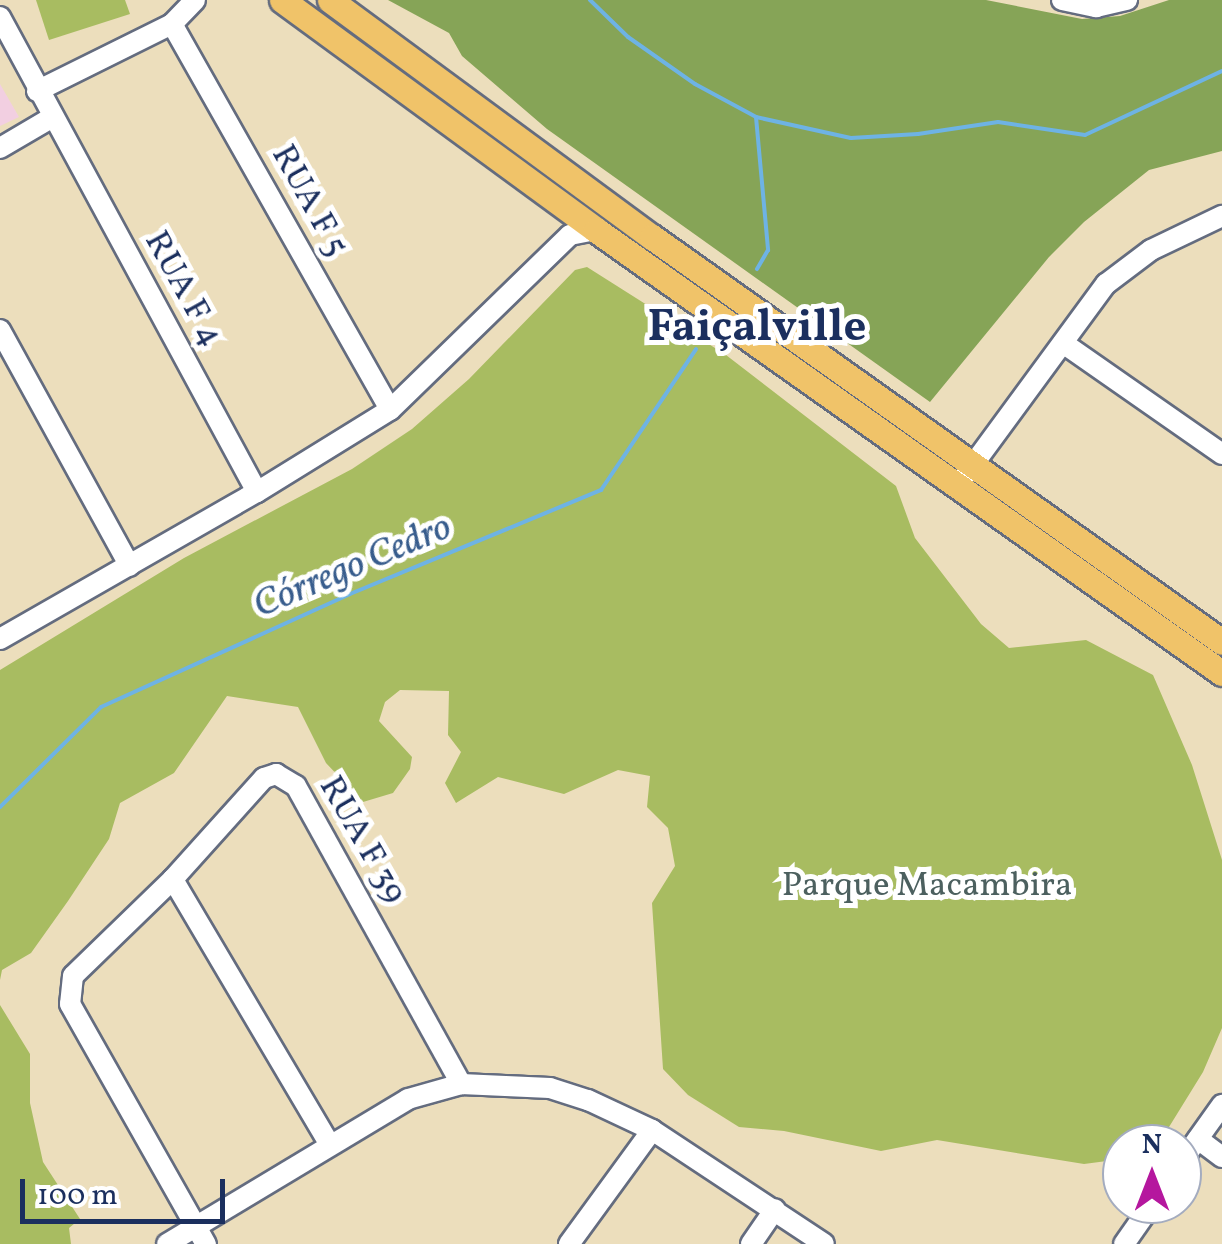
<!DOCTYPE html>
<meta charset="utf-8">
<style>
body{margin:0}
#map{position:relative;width:1222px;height:1244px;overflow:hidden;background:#ecdebc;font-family:Vollkorn,serif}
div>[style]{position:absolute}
.built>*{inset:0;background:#f2cfe1}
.green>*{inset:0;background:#a8bc61}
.forest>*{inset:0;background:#86a457}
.stream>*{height:4px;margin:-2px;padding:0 2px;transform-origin:2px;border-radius:2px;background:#6eb3e4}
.roads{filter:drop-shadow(2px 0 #646c7f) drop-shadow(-2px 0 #646c7f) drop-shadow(0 2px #646c7f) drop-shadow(0 -2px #646c7f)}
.minor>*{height:20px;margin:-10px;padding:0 10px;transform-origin:10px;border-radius:10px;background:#fff}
.major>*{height:25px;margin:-12.5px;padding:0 12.5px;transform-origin:12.5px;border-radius:12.5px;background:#f0c369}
span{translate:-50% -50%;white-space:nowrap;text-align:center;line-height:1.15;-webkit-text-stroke:10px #fff;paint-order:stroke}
.street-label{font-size:35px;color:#1b2f5e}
.park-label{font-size:35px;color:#4c605f}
.water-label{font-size:38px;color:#385d8d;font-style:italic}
.district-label{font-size:45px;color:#1b2f5e;font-weight:700}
.north{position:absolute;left:1102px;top:1124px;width:100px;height:100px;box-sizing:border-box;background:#fff;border:2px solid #a4acbf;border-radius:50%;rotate:0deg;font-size:28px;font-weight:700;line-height:40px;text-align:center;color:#1b2f5e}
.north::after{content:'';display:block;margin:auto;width:35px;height:45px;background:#b5179e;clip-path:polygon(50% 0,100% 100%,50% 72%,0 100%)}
.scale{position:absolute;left:20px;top:1179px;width:205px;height:45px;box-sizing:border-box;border:5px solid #1b2f5e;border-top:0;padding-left:12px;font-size:30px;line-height:35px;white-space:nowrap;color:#1b2f5e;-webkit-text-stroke:8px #fff;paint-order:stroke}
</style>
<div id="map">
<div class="built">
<i style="clip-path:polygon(0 84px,19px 117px,0 126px)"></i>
</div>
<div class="green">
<i style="clip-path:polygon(36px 0,125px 0,130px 14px,49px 40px)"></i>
<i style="clip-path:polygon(587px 267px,726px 355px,896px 486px,915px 538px,981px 624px,1009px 648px,1086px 640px,1153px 675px,1192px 765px,1222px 860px,1222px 1028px,1203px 1072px,1169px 1127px,1152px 1144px,1122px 1144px,1122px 1159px,1084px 1164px,937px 1140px,881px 1151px,784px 1131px,739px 1127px,688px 1095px,663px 1069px,652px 903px,675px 866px,668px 828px,647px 807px,650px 776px,618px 770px,564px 794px,498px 777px,456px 803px,445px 783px,461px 752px,448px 735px,449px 691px,400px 690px,385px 702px,379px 721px,412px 757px,410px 769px,393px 793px,363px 802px,326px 763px,298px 707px,227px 696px,174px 773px,120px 803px,109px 839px,68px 901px,31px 953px,2px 970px,0 980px,0 670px,184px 558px,352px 469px,412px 429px,469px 379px,575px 270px)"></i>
<i style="clip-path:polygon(0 1005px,30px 1054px,30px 1103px,43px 1162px,80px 1219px,69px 1228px,71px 1244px,0 1244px)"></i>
</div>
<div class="forest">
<i style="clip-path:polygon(388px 0,986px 0,1082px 19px,1120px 16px,1169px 0,1222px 0,1222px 151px,1149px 170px,1084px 222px,1049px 257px,930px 402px,547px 129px,462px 56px,449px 33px)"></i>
</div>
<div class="stream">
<i style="left:590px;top:0;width:53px;rotate:44.2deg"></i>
<i style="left:628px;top:37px;width:82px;rotate:35deg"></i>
<i style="left:695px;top:84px;width:69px;rotate:28.4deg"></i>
<i style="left:756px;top:117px;width:97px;rotate:12.5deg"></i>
<i style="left:851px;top:138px;width:67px;rotate:-3.4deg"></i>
<i style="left:918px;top:134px;width:81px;rotate:-8.5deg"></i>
<i style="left:998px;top:122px;width:88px;rotate:8.5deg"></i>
<i style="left:1085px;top:135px;width:151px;rotate:-25deg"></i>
<i style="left:756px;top:117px;width:134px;rotate:84.8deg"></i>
<i style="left:768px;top:250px;width:22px;rotate:120deg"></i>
<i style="left:0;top:807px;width:142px;rotate:-44.7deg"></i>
<i style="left:101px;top:707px;width:273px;rotate:-24.4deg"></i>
<i style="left:350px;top:594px;width:272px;rotate:-22.5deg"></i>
<i style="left:601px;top:490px;width:170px;rotate:-56deg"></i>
</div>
<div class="roads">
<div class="minor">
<i style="left:1062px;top:0;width:35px;rotate:12deg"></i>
<i style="left:1096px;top:7px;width:32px;rotate:-13deg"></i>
<i style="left:0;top:17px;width:540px;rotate:61.58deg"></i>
<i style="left:172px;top:24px;width:443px;rotate:60.5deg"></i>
<i style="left:37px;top:91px;width:151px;rotate:-26.4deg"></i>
<i style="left:172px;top:24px;width:33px;rotate:-46deg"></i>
<i style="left:0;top:148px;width:59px;rotate:-30.5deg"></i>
<i style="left:0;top:330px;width:269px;rotate:61.2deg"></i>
<i style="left:1063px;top:343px;width:194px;rotate:34.9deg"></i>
<i style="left:964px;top:477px;width:240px;rotate:-53.7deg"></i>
<i style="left:1106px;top:284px;width:56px;rotate:-37.1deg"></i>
<i style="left:1151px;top:250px;width:79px;rotate:-25.6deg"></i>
<i style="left:0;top:639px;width:296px;rotate:-29.8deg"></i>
<i style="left:257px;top:492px;width:156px;rotate:-31.7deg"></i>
<i style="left:390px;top:410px;width:251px;rotate:-44.2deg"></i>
<i style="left:570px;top:235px;width:26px;rotate:-11deg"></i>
<i style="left:173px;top:879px;width:139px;rotate:135.9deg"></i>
<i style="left:73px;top:976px;width:28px;rotate:96deg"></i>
<i style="left:70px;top:1004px;width:276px;rotate:60.5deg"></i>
<i style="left:1198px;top:1139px;width:30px;rotate:37deg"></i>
<i style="left:330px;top:1145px;width:309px;rotate:-120.6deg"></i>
<i style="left:173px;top:879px;width:136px;rotate:-48deg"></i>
<i style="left:264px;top:778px;width:13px;rotate:-18deg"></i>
<i style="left:276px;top:774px;width:23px;rotate:31deg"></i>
<i style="left:296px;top:786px;width:341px;rotate:61deg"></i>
<i style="left:1182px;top:1161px;width:69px;rotate:-54.5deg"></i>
<i style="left:167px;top:1244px;width:281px;rotate:-31deg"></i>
<i style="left:408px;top:1099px;width:55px;rotate:-15.8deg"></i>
<i style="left:461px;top:1084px;width:89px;rotate:2.6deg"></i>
<i style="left:550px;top:1088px;width:40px;rotate:18deg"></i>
<i style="left:588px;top:1100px;width:71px;rotate:25.1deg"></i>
<i style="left:652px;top:1130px;width:206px;rotate:33.5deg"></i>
<i style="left:569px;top:1244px;width:141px;rotate:-53.9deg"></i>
<i style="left:751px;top:1244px;width:42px;rotate:-55.6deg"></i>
<i style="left:1124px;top:1244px;width:49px;rotate:-55deg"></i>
</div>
<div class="major">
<i style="left:282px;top:0;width:389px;rotate:36.2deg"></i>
<i style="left:596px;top:230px;width:767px;rotate:35.29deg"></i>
<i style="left:330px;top:0;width:400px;rotate:36.4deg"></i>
<i style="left:652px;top:237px;width:699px;rotate:35.39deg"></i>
</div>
</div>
<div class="street-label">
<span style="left:309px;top:201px;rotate:61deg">RUA F 5</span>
<span style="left:183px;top:289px;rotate:61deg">RUA F 4</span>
<span style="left:362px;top:840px;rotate:60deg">RUA F 39</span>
</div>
<div class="park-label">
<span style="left:927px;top:886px">Parque Macambira</span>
</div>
<div class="water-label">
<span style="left:353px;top:568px;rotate:-23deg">Córrego Cedro</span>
</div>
<div class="district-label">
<span style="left:757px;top:329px">Faiçalville</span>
</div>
<div class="north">N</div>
<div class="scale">100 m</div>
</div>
